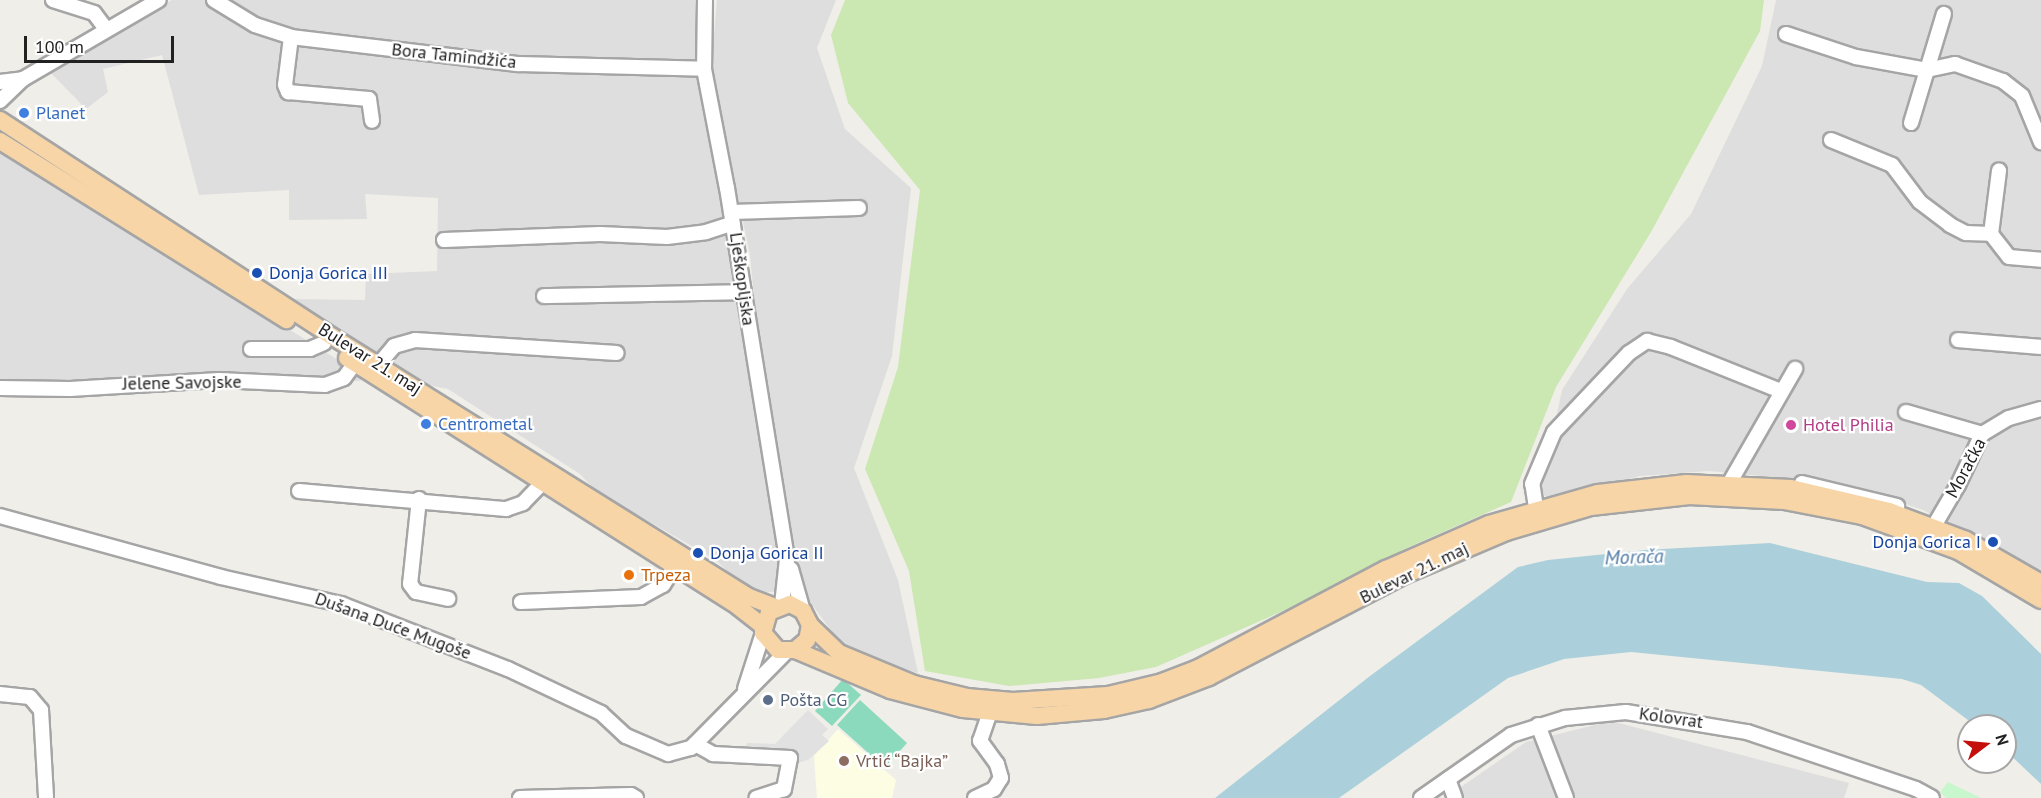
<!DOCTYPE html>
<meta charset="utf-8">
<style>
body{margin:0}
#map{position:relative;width:2041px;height:798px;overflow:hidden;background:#f0eee8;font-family:"PT Sans",sans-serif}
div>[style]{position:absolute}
.residential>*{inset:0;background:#dfdede}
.education>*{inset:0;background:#fdfde4}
.grass>*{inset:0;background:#cbe7b2}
.park>*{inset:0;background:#c9f7cd}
.pitch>*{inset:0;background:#8bdabd}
.parking>*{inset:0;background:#e1e1e1}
.water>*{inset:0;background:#abd0db}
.roads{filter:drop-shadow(2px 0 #a5a5a5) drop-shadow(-2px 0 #a5a5a5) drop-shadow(0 2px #a5a5a5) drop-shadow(0 -2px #a5a5a5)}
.minor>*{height:14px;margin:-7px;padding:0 7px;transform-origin:7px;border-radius:7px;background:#fff}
.major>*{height:16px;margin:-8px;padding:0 8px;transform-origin:8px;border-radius:8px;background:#f7d5a7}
.dots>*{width:16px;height:16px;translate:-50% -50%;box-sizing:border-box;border:3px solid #fff;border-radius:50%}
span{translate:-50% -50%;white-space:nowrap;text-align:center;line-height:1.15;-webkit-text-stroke:4.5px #fff;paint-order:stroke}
.street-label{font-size:18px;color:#212121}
.shop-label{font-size:18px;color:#366cbe}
.left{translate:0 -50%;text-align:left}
.transit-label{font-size:18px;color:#164399}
.right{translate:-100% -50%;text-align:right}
.hotel-label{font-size:18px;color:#b23c85}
.food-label{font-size:18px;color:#c56008}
.service-label{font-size:18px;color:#4e5e75}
.education-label{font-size:18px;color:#785e54}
.water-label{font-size:20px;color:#4f79a4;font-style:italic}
.north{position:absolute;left:1957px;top:714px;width:60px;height:60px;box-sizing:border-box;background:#fff;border:2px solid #a6a6a6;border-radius:50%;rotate:74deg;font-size:16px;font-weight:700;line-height:24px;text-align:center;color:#212121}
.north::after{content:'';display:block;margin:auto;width:21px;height:27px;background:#c50f0c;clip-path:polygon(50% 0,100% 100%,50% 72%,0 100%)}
.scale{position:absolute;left:24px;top:36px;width:150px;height:27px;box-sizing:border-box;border:3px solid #212121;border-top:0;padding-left:8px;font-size:18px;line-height:21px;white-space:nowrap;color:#212121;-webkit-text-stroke:4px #fff;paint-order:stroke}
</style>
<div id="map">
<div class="residential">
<i style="clip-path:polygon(172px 0,702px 0,699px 15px,755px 402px,784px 565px,784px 590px,764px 593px,733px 577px,716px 560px,596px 491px,580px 474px,448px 389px,418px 383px,292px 299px,365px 300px,366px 274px,437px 271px,438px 198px,365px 194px,367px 219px,289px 220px,289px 190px,199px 195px,162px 55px,103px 69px,108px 92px,86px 109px,47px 69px)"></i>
<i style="clip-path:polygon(717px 0,836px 0,817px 48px,845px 129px,911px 188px,892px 356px,854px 468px,898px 580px,918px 673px,877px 662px,840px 643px,803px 592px,762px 383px,750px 255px,711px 73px)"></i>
<i style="clip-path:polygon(1776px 0,2041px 0,2041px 575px,1923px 510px,1844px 484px,1709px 471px,1640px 476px,1552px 500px,1540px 493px,1562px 390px,1627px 289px,1691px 214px,1762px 66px)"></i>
<i style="clip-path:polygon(0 148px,362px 375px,360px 381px,205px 375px,0 384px)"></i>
<i style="clip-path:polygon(1611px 721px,1849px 783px,1844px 798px,1445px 798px,1526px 742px)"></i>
</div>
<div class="education">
<i style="clip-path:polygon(838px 729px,896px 780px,892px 798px,817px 798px,814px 756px)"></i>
</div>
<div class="grass">
<i style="clip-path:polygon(845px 0,1764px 0,1760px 31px,1651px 232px,1556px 387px,1511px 502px,1409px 547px,1321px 594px,1156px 667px,1099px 678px,1009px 686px,925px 671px,909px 571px,865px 469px,898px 367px,920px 190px,848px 103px,831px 35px)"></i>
</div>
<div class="park">
<i style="clip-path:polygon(1948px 782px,1981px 798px,1946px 798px,1940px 792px)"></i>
</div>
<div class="pitch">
<i style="clip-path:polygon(843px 679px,861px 695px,832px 726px,815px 711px)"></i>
<i style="clip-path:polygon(860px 700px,907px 743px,885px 768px,837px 725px)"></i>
</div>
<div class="parking">
<i style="clip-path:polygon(808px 710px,828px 729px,822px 735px,829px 741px,808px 760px,793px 764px,744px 752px,747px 743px,775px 744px)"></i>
</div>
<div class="water">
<i style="clip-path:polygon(1770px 543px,1927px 582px,1959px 583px,1982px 596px,2041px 654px,2041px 784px,2005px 750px,2005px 726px,1976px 726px,1921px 685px,1902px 679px,1631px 652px,1564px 659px,1508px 678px,1339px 798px,1215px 798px,1370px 676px,1518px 567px,1548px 560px,1645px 550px)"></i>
</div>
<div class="roads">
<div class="minor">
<i style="left:53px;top:0;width:43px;rotate:17.6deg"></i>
<i style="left:94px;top:13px;width:20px;rotate:53deg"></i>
<i style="left:214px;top:0;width:48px;rotate:31.4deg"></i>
<i style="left:255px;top:25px;width:38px;rotate:18deg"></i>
<i style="left:291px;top:37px;width:230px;rotate:6.8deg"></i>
<i style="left:519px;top:64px;width:185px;rotate:1.5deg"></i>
<i style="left:705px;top:0;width:69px;rotate:90.8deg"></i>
<i style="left:704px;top:69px;width:121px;rotate:79.1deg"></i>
<i style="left:727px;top:188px;width:376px;rotate:80.8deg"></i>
<i style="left:787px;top:559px;width:46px;rotate:96.2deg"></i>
<i style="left:1786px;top:34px;width:74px;rotate:18.2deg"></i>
<i style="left:1856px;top:57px;width:72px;rotate:10.4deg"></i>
<i style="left:1927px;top:70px;width:29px;rotate:-12deg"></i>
<i style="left:1955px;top:64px;width:51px;rotate:19.5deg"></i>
<i style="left:2003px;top:81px;width:24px;rotate:38deg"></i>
<i style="left:2022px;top:96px;width:50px;rotate:67.6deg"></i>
<i style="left:291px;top:37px;width:48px;rotate:97.1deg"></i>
<i style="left:285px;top:85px;width:8px;rotate:67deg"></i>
<i style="left:288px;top:92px;width:81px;rotate:4.9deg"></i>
<i style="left:369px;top:99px;width:22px;rotate:82deg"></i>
<i style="left:0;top:82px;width:23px;rotate:-7deg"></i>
<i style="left:0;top:101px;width:32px;rotate:-44deg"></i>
<i style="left:23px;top:79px;width:157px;rotate:-30.2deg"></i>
<i style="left:1911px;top:123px;width:114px;rotate:-73.2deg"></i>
<i style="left:1831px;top:140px;width:66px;rotate:22.3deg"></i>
<i style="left:1892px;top:165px;width:46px;rotate:52.9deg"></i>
<i style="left:1920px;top:202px;width:38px;rotate:37deg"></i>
<i style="left:1950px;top:225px;width:18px;rotate:27deg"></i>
<i style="left:1966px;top:233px;width:25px;rotate:2deg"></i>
<i style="left:1991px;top:234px;width:29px;rotate:52deg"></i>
<i style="left:2009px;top:257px;width:32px;rotate:5deg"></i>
<i style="left:731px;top:212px;width:128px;rotate:-1.8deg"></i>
<i style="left:1991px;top:234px;width:64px;rotate:-82.8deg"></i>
<i style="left:444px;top:240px;width:156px;rotate:-2.2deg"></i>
<i style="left:600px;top:234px;width:67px;rotate:2.6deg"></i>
<i style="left:667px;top:237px;width:39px;rotate:-7deg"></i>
<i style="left:706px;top:232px;width:28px;rotate:-18deg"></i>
<i style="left:544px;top:296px;width:200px;rotate:-1.1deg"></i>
<i style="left:1958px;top:340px;width:83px;rotate:4.8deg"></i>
<i style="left:251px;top:349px;width:59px"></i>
<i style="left:310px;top:349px;width:15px;rotate:-23deg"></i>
<i style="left:379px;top:364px;width:23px;rotate:-50deg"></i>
<i style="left:394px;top:346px;width:22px;rotate:-16deg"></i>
<i style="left:415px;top:340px;width:202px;rotate:3.7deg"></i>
<i style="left:0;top:388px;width:70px;rotate:0.8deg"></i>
<i style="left:70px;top:389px;width:149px;rotate:-3.5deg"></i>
<i style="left:219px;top:380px;width:106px;rotate:2.7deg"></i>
<i style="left:325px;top:385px;width:20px;rotate:-20deg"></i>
<i style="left:344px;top:378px;width:19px;rotate:-54deg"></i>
<i style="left:1906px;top:412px;width:79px;rotate:16.1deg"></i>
<i style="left:1802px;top:483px;width:98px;rotate:13.6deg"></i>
<i style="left:1729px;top:484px;width:133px;rotate:-60.1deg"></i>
<i style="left:299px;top:491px;width:208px;rotate:5deg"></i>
<i style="left:506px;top:509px;width:18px;rotate:-19deg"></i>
<i style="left:523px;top:503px;width:29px;rotate:-46deg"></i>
<i style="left:419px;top:499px;width:85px;rotate:96deg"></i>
<i style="left:410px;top:584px;width:10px;rotate:53deg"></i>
<i style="left:416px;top:592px;width:33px;rotate:12deg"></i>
<i style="left:0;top:516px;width:229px;rotate:15.4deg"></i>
<i style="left:221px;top:577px;width:123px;rotate:12.7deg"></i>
<i style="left:341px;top:604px;width:179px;rotate:21.3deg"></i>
<i style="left:508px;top:669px;width:103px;rotate:25.3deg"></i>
<i style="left:601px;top:713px;width:34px;rotate:43deg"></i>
<i style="left:626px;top:736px;width:46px;rotate:23.2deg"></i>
<i style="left:668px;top:754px;width:24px;rotate:-15deg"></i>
<i style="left:691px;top:748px;width:135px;rotate:-45.3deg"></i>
<i style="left:1538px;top:520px;width:36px;rotate:-99deg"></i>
<i style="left:1532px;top:484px;width:56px;rotate:-67.1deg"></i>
<i style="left:1554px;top:432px;width:109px;rotate:-46.5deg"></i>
<i style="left:1629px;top:353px;width:22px;rotate:-34deg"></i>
<i style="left:1647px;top:341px;width:25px;rotate:14deg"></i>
<i style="left:1671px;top:347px;width:118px;rotate:21.8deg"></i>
<i style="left:1934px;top:526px;width:48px;rotate:-59.7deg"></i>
<i style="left:1958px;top:485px;width:56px;rotate:-64.8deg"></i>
<i style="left:1982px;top:434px;width:31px;rotate:-31deg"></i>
<i style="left:2009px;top:418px;width:33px;rotate:-16deg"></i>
<i style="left:791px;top:569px;width:44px;rotate:74.1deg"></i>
<i style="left:521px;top:602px;width:120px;rotate:-2.4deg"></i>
<i style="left:641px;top:597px;width:25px;rotate:-29deg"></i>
<i style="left:663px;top:585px;width:22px;rotate:-58deg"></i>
<i style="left:745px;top:689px;width:59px;rotate:-72.2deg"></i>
<i style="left:0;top:694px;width:30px;rotate:6deg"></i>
<i style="left:30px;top:697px;width:17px;rotate:50deg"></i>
<i style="left:41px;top:710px;width:88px;rotate:86.7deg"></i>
<i style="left:1538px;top:725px;width:78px;rotate:69deg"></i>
<i style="left:695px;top:744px;width:21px;rotate:29deg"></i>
<i style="left:713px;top:754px;width:77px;rotate:3deg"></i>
<i style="left:790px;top:758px;width:32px;rotate:101deg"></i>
<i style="left:784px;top:789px;width:29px;rotate:162deg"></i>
<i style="left:1448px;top:779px;width:20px;rotate:70deg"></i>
<i style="left:520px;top:798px;width:111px;rotate:-1.5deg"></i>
<i style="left:631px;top:795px;width:6px;rotate:31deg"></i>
<i style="left:975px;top:798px;width:21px;rotate:-25deg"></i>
<i style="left:994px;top:789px;width:13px;rotate:-58deg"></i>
<i style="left:1001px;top:778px;width:15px;rotate:-106deg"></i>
<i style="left:997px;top:764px;width:29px;rotate:-126deg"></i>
<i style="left:980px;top:741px;width:31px;rotate:-71deg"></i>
<i style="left:1421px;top:798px;width:110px;rotate:-35deg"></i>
<i style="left:1511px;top:735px;width:57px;rotate:-17.5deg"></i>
<i style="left:1565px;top:718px;width:61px;rotate:-5.6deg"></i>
<i style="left:1626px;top:712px;width:123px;rotate:9.4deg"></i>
<i style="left:1747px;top:732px;width:178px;rotate:18.6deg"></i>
<i style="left:1916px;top:789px;width:18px;rotate:29deg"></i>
</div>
<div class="major">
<i style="left:0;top:120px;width:397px;rotate:33.1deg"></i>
<i style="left:333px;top:337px;width:491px;rotate:32deg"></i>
<i style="left:749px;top:597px;width:28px;rotate:21deg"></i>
<i style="left:0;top:141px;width:338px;rotate:32deg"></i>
<i style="left:347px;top:358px;width:456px;rotate:32.4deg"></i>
<i style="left:732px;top:602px;width:39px;rotate:38deg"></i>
<i style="left:810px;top:625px;width:15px;rotate:101deg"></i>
<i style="left:807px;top:640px;width:16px;rotate:140deg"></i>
<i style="left:795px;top:650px;width:17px;rotate:180deg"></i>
<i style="left:778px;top:650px;width:23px;rotate:-131deg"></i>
<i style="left:763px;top:633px;width:22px;rotate:-74deg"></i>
<i style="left:769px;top:612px;width:22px;rotate:-21deg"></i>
<i style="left:790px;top:604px;width:15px;rotate:28deg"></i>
<i style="left:803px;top:611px;width:16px;rotate:63deg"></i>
<i style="left:810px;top:625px;width:40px;rotate:44deg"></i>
<i style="left:839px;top:653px;width:81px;rotate:22.5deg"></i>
<i style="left:914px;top:684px;width:55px;rotate:13.8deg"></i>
<i style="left:967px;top:697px;width:46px;rotate:5deg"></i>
<i style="left:1013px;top:701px;width:95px;rotate:-3.6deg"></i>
<i style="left:1108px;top:695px;width:56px;rotate:-13.5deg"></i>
<i style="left:1162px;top:682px;width:39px;rotate:-21deg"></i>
<i style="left:1198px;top:668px;width:212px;rotate:-27.8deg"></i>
<i style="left:1386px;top:569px;width:112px;rotate:-23.6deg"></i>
<i style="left:1489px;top:524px;width:113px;rotate:-15.9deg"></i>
<i style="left:1598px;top:493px;width:89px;rotate:-6.5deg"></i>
<i style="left:1686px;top:483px;width:105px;rotate:2.7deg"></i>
<i style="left:1791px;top:488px;width:101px;rotate:13.2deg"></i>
<i style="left:1889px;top:511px;width:82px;rotate:20.6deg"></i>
<i style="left:1966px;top:540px;width:86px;rotate:29.8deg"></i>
<i style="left:795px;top:650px;width:103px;rotate:22.8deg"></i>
<i style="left:890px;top:690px;width:75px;rotate:14.6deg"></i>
<i style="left:963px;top:709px;width:74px;rotate:5.4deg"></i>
<i style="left:1037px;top:716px;width:67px;rotate:-5.1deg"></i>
<i style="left:1104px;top:710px;width:46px;rotate:-12.5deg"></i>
<i style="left:1149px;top:700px;width:64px;rotate:-21deg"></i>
<i style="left:1209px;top:677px;width:219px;rotate:-27.5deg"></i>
<i style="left:1403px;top:576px;width:112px;rotate:-23.1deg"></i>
<i style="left:1506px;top:532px;width:89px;rotate:-16.4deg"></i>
<i style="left:1591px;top:507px;width:99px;rotate:-6.4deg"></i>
<i style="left:1689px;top:496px;width:95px;rotate:3deg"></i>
<i style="left:1784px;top:501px;width:79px;rotate:10.9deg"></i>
<i style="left:1862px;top:516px;width:102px;rotate:20deg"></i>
<i style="left:1958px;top:551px;width:96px;rotate:30.6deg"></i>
</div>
</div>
<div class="dots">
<i style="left:24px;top:113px;background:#3f7fe0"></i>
<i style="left:257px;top:273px;background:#1a4fb4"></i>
<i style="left:426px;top:424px;background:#3f7fe0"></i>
<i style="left:1791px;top:425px;background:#d1479c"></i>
<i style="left:1993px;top:542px;background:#1a4fb4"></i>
<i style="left:698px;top:553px;background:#1a4fb4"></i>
<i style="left:629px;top:575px;background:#e8710a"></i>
<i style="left:768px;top:700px;background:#5c6f8a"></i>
<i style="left:844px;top:761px;background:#8d6e63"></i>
</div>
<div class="street-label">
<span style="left:454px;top:56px;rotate:6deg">Bora Tamindžića</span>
<span style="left:742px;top:279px;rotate:82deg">Lješkopljska</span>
<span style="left:370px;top:359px;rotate:32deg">Bulevar 21. maj</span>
<span style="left:182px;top:383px;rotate:-1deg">Jelene Savojske</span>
<span style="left:1966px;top:468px;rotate:-62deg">Moračka</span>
<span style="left:1414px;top:573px;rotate:-26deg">Bulevar 21. maj</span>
<span style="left:393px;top:626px;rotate:20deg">Dušana Duće Mugoše</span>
<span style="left:1671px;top:718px;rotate:8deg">Kolovrat</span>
</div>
<div class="shop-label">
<span class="left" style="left:36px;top:113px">Planet</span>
<span class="left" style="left:438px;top:424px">Centrometal</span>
</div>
<div class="transit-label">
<span class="left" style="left:269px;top:273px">Donja Gorica III</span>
<span class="right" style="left:1981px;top:542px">Donja Gorica I</span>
<span class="left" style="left:710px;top:553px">Donja Gorica II</span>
</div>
<div class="hotel-label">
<span class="left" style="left:1803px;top:425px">Hotel Philia</span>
</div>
<div class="food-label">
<span class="left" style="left:641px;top:575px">Trpeza</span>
</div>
<div class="service-label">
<span class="left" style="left:780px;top:700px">Pošta CG</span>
</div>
<div class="education-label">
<span class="left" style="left:856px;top:761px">Vrtić “Bajka”</span>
</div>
<div class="water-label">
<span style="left:1634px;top:557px;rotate:-2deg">Morača</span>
</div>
<div class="north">N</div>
<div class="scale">100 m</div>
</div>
